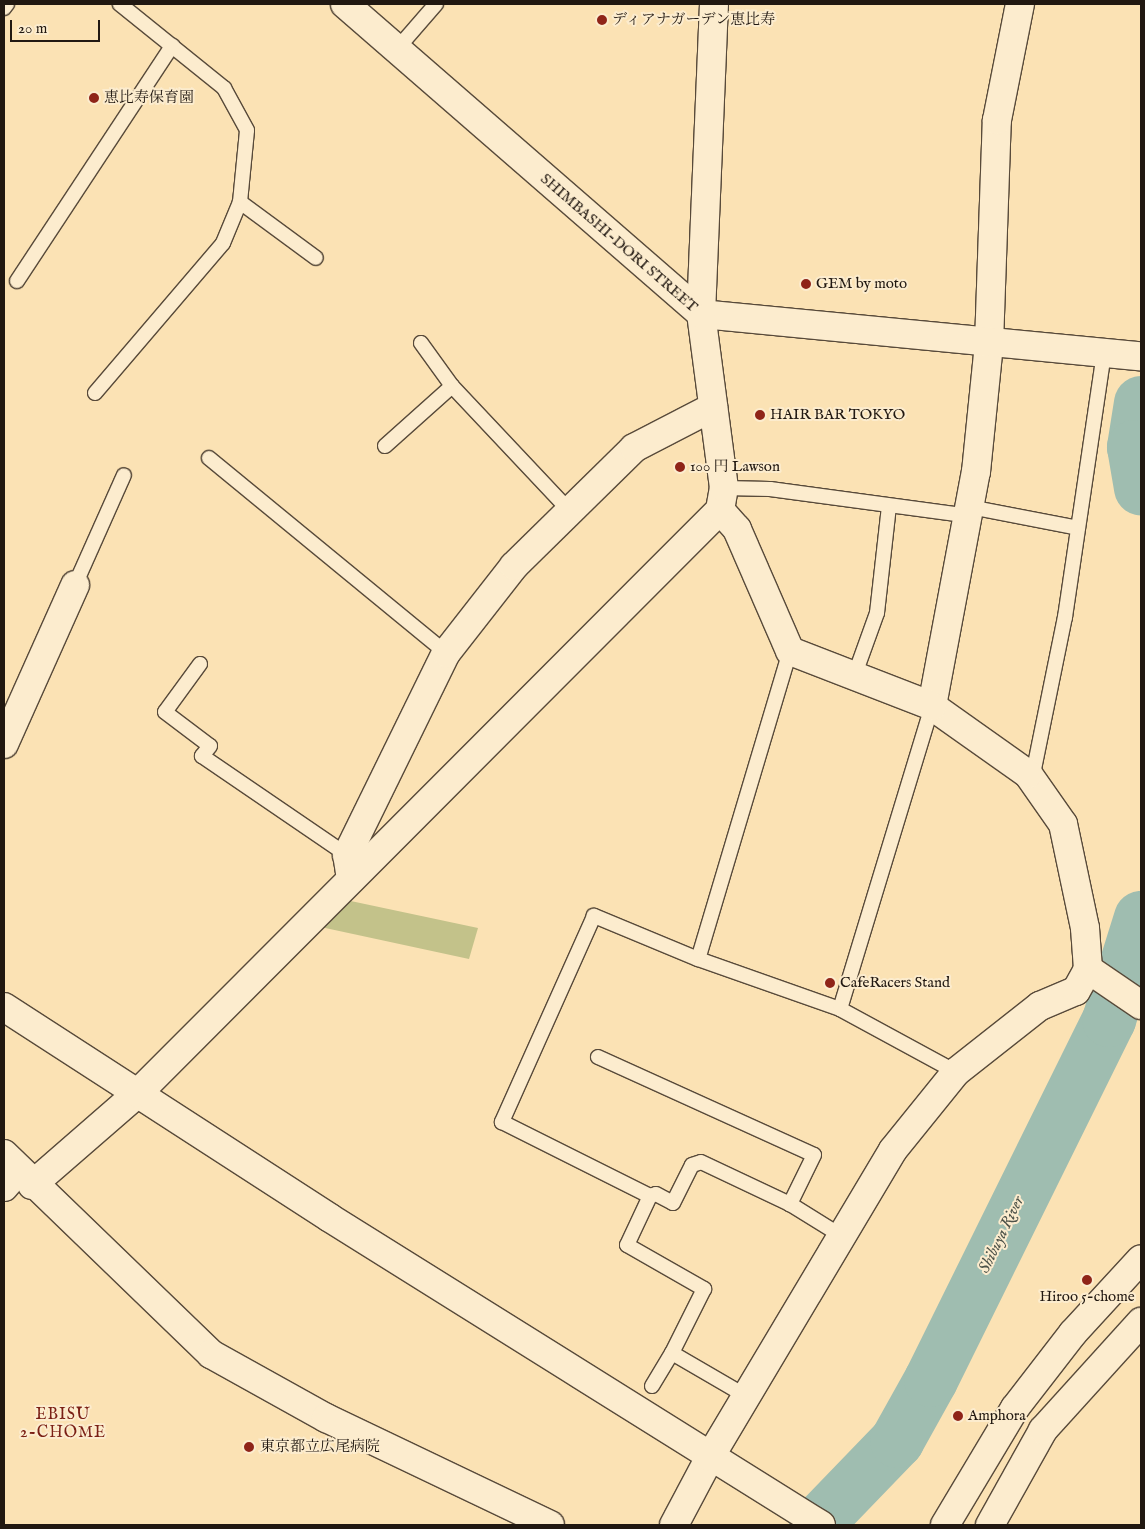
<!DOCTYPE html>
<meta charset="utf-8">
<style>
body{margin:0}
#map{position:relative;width:1145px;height:1529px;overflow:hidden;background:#fbe2b4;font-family:"IM FELL English","Noto Serif JP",serif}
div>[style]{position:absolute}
.green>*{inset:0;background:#c3c28a}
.river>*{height:54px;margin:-27px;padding:0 27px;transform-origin:27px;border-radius:27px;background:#9fbdb0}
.roads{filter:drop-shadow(1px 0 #584a3a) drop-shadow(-1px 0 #584a3a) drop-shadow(0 1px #584a3a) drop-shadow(0 -1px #584a3a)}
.lane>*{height:14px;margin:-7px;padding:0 7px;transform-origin:7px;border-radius:7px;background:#fcecce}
.street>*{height:28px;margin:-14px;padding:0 14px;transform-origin:14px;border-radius:14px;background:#fcecce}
.secondary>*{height:28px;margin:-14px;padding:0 14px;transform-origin:14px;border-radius:14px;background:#fcecce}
.dots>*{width:14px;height:14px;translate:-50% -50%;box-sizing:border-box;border:2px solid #fcecce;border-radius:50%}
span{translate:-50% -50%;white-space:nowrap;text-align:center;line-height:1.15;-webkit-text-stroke:4px #fcecce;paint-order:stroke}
.poi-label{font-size:15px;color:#211811}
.left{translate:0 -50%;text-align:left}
.street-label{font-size:15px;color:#211811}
.water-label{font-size:16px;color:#4d5249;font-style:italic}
.neighbourhood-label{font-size:16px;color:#7a1f14;letter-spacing:1px}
.frame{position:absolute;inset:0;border:5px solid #211811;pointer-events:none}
.scale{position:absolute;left:10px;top:20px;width:90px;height:22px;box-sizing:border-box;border:2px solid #211811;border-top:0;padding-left:6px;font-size:15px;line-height:18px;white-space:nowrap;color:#211811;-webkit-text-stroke:4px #fcecce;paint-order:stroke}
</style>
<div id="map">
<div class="green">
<i style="clip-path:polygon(346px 900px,478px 928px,469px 959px,316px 926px)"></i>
</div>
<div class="river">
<i style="left:1141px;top:403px;width:45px;rotate:99deg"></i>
<i style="left:1134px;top:447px;width:42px;rotate:80.3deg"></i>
<i style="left:816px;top:1525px;width:117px;rotate:-46deg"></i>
<i style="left:897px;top:1441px;width:70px;rotate:-60.9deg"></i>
<i style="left:931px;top:1380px;width:402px;rotate:-63.7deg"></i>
<i style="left:1109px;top:1020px;width:107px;rotate:-72.6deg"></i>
</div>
<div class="roads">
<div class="lane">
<i style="left:4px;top:8px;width:5px;rotate:-53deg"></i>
<i style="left:396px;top:50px;width:61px;rotate:-49deg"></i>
<i style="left:240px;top:202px;width:94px;rotate:36.4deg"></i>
<i style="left:17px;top:281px;width:282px;rotate:-56.6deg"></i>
<i style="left:421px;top:343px;width:53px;rotate:54.2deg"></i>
<i style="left:452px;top:386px;width:172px;rotate:46.7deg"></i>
<i style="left:95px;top:393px;width:197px;rotate:-49.5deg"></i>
<i style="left:223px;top:243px;width:44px;rotate:-67.5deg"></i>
<i style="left:240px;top:202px;width:72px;rotate:-84.4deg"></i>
<i style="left:247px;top:130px;width:48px;rotate:-118.7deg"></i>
<i style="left:224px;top:88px;width:134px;rotate:-141.1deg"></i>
<i style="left:385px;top:446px;width:90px;rotate:-41.8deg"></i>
<i style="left:209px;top:458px;width:307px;rotate:39.4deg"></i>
<i style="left:724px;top:488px;width:46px;rotate:1.2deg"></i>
<i style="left:770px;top:489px;width:201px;rotate:7.7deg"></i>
<i style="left:970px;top:507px;width:110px;rotate:11deg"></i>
<i style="left:75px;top:585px;width:120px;rotate:-66deg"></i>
<i style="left:790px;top:651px;width:321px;rotate:106.6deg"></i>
<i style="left:698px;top:959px;width:151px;rotate:19.4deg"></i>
<i style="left:840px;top:1009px;width:132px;rotate:28.5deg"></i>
<i style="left:200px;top:664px;width:59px;rotate:126.1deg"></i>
<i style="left:165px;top:712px;width:56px;rotate:37.1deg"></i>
<i style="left:210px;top:746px;width:13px;rotate:129deg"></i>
<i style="left:202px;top:756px;width:176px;rotate:34.3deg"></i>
<i style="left:855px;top:674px;width:65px;rotate:-70.2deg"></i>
<i style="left:877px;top:613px;width:108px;rotate:-83.6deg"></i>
<i style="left:1032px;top:779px;width:165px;rotate:-78.5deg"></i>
<i style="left:1065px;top:617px;width:266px;rotate:-81.6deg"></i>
<i style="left:698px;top:959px;width:113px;rotate:-157.5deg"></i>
<i style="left:594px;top:916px;width:226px;rotate:114.1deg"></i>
<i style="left:502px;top:1122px;width:165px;rotate:26.6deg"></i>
<i style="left:650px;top:1196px;width:54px;rotate:115.1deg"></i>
<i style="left:627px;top:1245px;width:89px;rotate:29.7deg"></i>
<i style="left:704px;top:1289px;width:72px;rotate:116.6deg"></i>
<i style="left:672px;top:1353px;width:86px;rotate:30.2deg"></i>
<i style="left:840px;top:1009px;width:317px;rotate:-73.1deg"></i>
<i style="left:598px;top:1057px;width:237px;rotate:24.4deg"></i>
<i style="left:814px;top:1155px;width:55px;rotate:116.1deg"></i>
<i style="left:650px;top:1196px;width:6px;rotate:-18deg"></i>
<i style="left:656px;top:1194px;width:19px;rotate:28deg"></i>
<i style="left:673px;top:1203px;width:42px;rotate:-63.4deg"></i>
<i style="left:692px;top:1165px;width:9px;rotate:-18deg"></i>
<i style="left:701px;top:1162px;width:98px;rotate:25.3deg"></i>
<i style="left:790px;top:1204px;width:59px;rotate:31.8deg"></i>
<i style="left:652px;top:1386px;width:39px;rotate:-59deg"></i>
</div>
<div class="street">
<i style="left:932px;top:706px;width:238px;rotate:-79.4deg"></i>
<i style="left:976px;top:472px;width:129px;rotate:-84.2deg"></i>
<i style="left:989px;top:344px;width:224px;rotate:-88deg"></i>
<i style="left:997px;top:120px;width:118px;rotate:-78.8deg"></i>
<i style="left:4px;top:744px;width:174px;rotate:-65.9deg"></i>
<i style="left:351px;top:879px;width:24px;rotate:-99deg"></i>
<i style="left:347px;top:855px;width:225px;rotate:-63.9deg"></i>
<i style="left:446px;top:653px;width:110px;rotate:-52deg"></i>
<i style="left:514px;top:566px;width:168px;rotate:-44.5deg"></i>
<i style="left:634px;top:448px;width:89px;rotate:-27.4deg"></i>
<i style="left:1088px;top:969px;width:64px;rotate:34.2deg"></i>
<i style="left:4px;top:1154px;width:288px;rotate:44deg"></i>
<i style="left:211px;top:1354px;width:132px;rotate:29.1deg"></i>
<i style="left:326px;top:1418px;width:248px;rotate:25.5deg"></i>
<i style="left:32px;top:1185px;width:140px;rotate:-41deg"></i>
<i style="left:4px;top:1187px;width:23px;rotate:-49deg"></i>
<i style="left:674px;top:1525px;width:77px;rotate:-62.1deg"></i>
<i style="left:710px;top:1457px;width:357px;rotate:-59.2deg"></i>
<i style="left:893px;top:1150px;width:100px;rotate:-51.1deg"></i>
<i style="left:956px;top:1072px;width:107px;rotate:-38.2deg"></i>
<i style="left:1040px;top:1006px;width:39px;rotate:-23deg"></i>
<i style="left:1076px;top:991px;width:25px;rotate:-61deg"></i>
<i style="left:1088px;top:969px;width:41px;rotate:-94.2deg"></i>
<i style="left:1085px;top:928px;width:106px;rotate:-101.9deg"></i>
<i style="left:1063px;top:824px;width:61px;rotate:-125deg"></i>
<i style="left:1028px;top:774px;width:118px;rotate:-144.7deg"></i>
<i style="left:932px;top:706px;width:152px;rotate:-158.8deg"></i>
<i style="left:790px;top:651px;width:133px;rotate:-113.5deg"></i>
<i style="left:737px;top:529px;width:25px;rotate:-132deg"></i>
</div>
<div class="secondary">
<i style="left:345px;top:4px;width:472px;rotate:41deg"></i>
<i style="left:701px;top:314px;width:442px;rotate:5.5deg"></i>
<i style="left:4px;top:1007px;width:388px;rotate:32.9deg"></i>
<i style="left:330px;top:1218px;width:579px;rotate:32.02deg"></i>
<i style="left:138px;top:1093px;width:824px;rotate:-45.05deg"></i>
<i style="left:720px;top:510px;width:22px;rotate:-80deg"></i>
<i style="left:724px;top:488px;width:176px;rotate:-97.5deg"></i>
<i style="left:701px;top:314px;width:310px;rotate:-87.6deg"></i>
<i style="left:945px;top:1525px;width:136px;rotate:-59.1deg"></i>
<i style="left:1015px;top:1408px;width:95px;rotate:-52.3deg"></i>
<i style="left:1073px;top:1333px;width:100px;rotate:-47.4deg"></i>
<i style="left:990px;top:1525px;width:109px;rotate:-60.8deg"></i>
<i style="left:1043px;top:1430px;width:146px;rotate:-47.8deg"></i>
</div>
</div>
<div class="dots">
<i style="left:602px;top:20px;background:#8f2418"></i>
<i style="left:94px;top:98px;background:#8f2418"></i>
<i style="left:806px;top:284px;background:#8f2418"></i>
<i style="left:760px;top:415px;background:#8f2418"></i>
<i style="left:680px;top:467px;background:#8f2418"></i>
<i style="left:830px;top:983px;background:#8f2418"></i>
<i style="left:1087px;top:1280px;background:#8f2418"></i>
<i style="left:958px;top:1416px;background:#8f2418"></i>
<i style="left:249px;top:1447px;background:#8f2418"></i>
</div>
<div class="poi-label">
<span class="left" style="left:612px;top:20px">ディアナガーデン恵比寿</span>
<span class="left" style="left:104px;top:98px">恵比寿保育園</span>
<span class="left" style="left:816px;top:284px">GEM by moto</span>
<span class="left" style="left:770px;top:415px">HAIR BAR TOKYO</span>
<span class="left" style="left:690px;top:467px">100 円 Lawson</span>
<span class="left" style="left:840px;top:983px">CafeRacers Stand</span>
<span style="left:1087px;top:1297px">Hiroo 5-chome</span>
<span class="left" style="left:968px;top:1416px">Amphora</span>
<span class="left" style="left:260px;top:1447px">東京都立広尾病院</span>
</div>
<div class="street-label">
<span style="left:619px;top:243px;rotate:41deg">SHIMBASHI-DORI STREET</span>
</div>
<div class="water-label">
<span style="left:1002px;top:1235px;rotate:-64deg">Shibuya River</span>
</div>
<div class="neighbourhood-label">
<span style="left:63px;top:1424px">EBISU<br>2-CHOME</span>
</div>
<div class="frame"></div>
<div class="scale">20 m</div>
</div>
